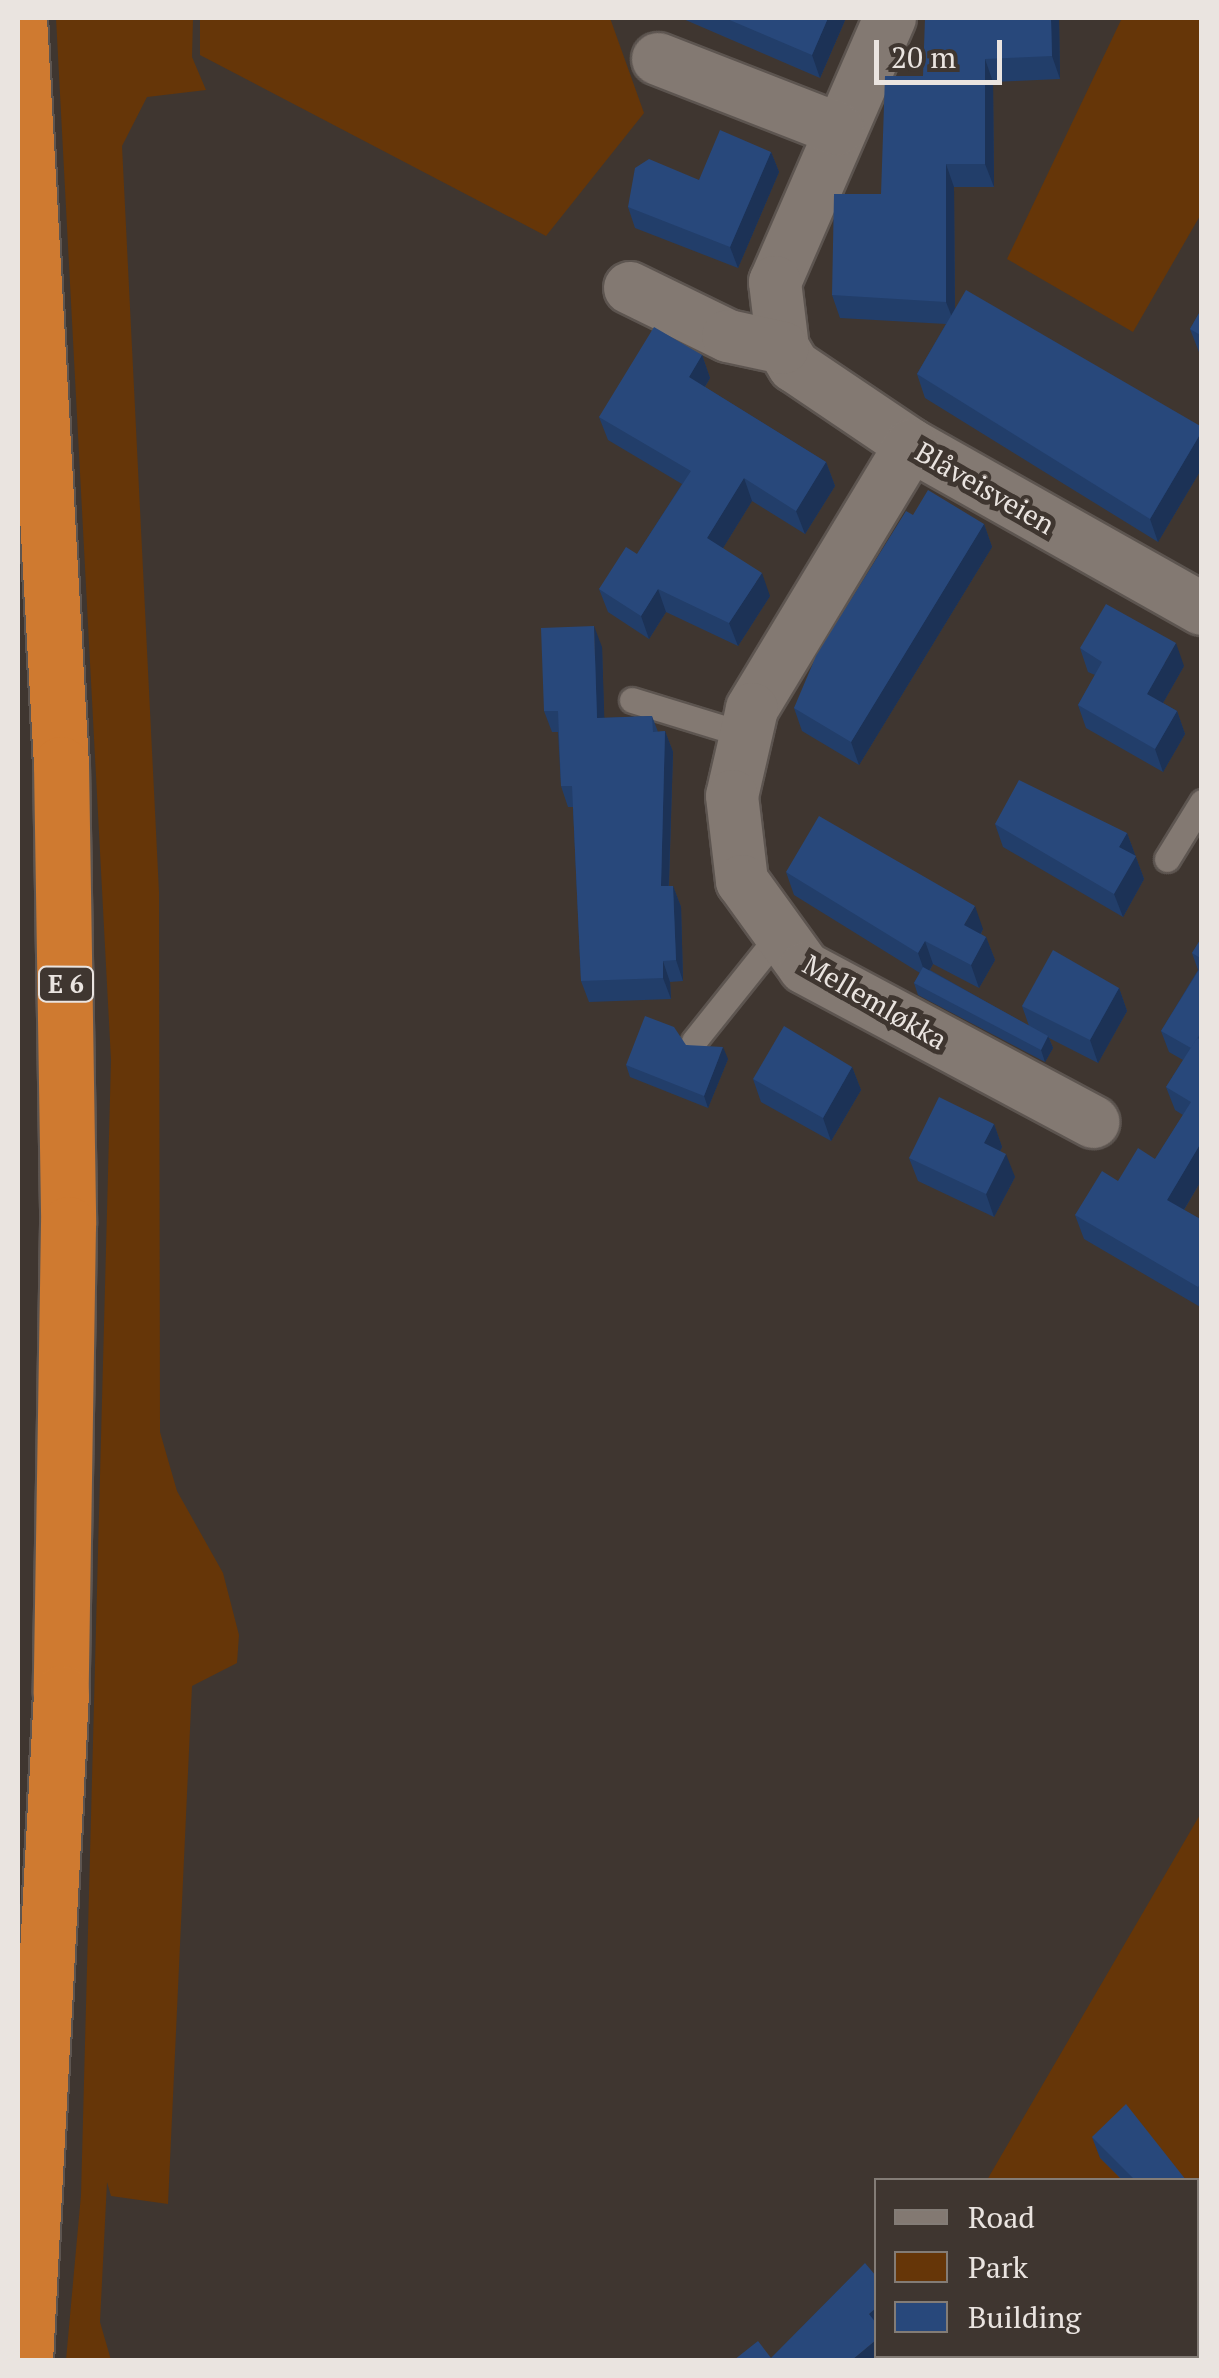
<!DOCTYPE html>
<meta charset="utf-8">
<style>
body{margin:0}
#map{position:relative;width:1219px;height:2378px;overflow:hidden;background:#3f3630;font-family:"PT Serif",serif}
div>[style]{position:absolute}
.green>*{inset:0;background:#663608}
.roads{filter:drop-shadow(2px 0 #5d5550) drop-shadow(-2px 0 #5d5550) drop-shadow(0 2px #5d5550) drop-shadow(0 -2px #5d5550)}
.service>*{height:25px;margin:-12.5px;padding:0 12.5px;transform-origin:12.5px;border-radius:12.5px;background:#837972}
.minor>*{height:52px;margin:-26px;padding:0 26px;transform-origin:26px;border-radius:26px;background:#837972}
.motorway>*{height:55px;margin:-27.5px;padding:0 27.5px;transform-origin:27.5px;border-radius:27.5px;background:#cf7a30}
.wall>*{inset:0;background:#223e6a}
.shaded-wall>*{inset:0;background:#1c3256}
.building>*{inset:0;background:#28487b}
span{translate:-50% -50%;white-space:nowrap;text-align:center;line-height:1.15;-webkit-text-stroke:10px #3f3630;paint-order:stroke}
.shield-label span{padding:2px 8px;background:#3f3630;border:2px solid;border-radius:8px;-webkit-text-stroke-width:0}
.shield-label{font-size:25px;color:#eae4e0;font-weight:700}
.street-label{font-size:28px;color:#eae4e0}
.frame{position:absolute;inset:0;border:20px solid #eae4e0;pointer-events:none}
.legend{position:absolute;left:874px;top:2178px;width:325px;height:180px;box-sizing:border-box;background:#3f3630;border:2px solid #837c76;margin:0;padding:12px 18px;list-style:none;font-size:30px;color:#eae4e0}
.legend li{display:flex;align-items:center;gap:20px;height:50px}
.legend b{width:50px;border:2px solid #837c76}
.scale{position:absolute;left:874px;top:40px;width:128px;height:45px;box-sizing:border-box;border:5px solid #eae4e0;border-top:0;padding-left:12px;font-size:30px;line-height:35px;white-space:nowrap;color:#eae4e0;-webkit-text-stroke:8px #3f3630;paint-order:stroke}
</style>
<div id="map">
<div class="green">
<i style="clip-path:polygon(56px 18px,193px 18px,192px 57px,206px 90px,147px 97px,122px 146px,159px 892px,160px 1432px,177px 1491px,223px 1573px,239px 1635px,237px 1663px,192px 1686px,168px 2204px,111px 2196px,107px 2182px,100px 2322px,111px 2360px,66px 2360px,81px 2195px,111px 1060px)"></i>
<i style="clip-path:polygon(200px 18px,610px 18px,644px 113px,546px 236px,200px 55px)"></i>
<i style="clip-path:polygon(1122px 18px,1202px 18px,1201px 214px,1133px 332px,1007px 259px)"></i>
<i style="clip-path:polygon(1201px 1813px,1201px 2360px,1023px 2360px,1196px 2356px,1196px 2180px,987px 2180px)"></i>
</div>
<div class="roads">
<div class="service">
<i style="left:632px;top:700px;width:119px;rotate:17.1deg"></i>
<i style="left:1167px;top:859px;width:67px;rotate:-58.4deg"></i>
<i style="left:694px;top:1041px;width:134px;rotate:-51.3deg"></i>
</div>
<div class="minor">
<i style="left:890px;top:18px;width:288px;rotate:113.5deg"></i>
<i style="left:775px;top:282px;width:66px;rotate:83.1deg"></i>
<i style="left:783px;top:348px;width:21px;rotate:59deg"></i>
<i style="left:794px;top:366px;width:141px;rotate:34deg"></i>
<i style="left:911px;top:445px;width:334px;rotate:29.4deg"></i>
<i style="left:658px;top:59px;width:193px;rotate:21.3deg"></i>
<i style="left:630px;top:288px;width:109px;rotate:26.1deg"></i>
<i style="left:728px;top:336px;width:56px;rotate:12.3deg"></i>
<i style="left:911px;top:445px;width:308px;rotate:121.1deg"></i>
<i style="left:752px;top:709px;width:89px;rotate:102.9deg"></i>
<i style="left:732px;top:796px;width:86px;rotate:83.3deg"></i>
<i style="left:742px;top:881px;width:107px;rotate:54.1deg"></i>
<i style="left:805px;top:968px;width:327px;rotate:28.1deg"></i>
</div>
<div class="motorway">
<i style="left:19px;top:18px;width:747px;rotate:86.78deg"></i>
<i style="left:61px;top:764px;width:460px;rotate:89.1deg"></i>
<i style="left:68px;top:1224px;width:469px;rotate:90.9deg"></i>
<i style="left:61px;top:1693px;width:668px;rotate:93.09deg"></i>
</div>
</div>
<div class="wall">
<i style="clip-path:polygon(681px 18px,846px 18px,820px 78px)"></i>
<i style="clip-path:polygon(1059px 18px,1060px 79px,993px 82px,994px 187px,954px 187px,955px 310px,1202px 427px,1202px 468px,1158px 542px,925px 398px,917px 374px,946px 324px,840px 318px,832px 295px,881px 194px,923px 76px)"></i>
<i style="clip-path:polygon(771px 152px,779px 172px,738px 268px,635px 228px,628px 207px)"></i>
<i style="clip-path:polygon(1202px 308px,1202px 354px,1199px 352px,1190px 329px)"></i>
<i style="clip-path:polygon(702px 355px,710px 378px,705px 387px,826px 462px,835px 486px,805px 534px,752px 501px,723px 548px,770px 596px,738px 646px,666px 612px,649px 639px,608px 612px,599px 589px,637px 554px,682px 484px,608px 440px,599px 417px)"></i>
<i style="clip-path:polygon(913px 515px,984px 524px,992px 547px,859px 765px,802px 731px,794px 708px)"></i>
<i style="clip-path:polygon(602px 647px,604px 718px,652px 716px,658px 732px,665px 731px,673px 752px,669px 886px,673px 886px,681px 907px,683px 981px,670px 982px,671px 999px,589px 1002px,581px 981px,573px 807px,568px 807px,561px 786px,558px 732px,552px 732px,544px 711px)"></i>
<i style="clip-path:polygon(1080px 648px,1184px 666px,1163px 703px,1177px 711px,1185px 734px,1163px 772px,1086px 728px,1078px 705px,1095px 675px,1088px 672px)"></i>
<i style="clip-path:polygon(995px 824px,1127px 833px,1144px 879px,1123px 917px,1003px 847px)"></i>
<i style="clip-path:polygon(786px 872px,983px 929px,981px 934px,986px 937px,995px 960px,979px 988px,933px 964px,930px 970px,1029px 1026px,1022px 1006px,1119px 988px,1127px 1011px,1098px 1063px,1049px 1038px,1053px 1048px,1045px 1062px,918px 995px,914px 983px,920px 973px,794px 895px)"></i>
<i style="clip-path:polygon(1202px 937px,1202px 1179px,1184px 1210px,1202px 1220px,1202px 1308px,1084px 1239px,1075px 1215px,1118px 1181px,1155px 1159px,1183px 1115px,1175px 1110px,1166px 1087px,1183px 1060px,1169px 1052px,1161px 1031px,1198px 970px,1192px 953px)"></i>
<i style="clip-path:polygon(686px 1045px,728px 1059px,708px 1108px,630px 1077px,626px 1065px)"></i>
<i style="clip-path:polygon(852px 1067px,861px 1090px,831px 1141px,761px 1102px,753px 1079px)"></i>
<i style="clip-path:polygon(994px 1124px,1002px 1147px,1000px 1151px,1015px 1177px,994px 1217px,918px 1181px,909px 1158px)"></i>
<i style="clip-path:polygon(1092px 2137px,1186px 2180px,1122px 2180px,1100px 2158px)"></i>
<i style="clip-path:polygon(1196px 2188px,1202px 2189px,1202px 2300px,1196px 2294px)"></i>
</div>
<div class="shaded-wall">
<i style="clip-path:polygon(828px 18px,846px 18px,820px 78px,812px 55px)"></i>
<i style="clip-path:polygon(1051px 18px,1059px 18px,1060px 79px,1052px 56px)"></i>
<i style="clip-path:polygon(985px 59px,993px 82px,994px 187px,985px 164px)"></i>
<i style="clip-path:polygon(771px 152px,779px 172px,738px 268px,730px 247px)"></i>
<i style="clip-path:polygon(946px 164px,954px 187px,955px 325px,946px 302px)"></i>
<i style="clip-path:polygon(702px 355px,710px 378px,697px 400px,689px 377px)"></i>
<i style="clip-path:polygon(1202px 431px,1202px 468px,1158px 542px,1150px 519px)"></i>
<i style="clip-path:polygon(826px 462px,835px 486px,805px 534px,796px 511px)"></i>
<i style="clip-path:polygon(744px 478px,752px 501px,715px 561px,707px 538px)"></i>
<i style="clip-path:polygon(984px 524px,992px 547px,859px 765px,851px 742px)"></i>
<i style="clip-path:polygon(762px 573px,770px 596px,738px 646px,729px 623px)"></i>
<i style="clip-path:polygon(658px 589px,666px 612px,649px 639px,641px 616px)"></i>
<i style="clip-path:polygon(594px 626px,602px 647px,605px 739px,597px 718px)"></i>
<i style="clip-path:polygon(1176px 643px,1184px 666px,1155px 717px,1147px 694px)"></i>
<i style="clip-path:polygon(1177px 711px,1185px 734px,1163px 772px,1155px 749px)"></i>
<i style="clip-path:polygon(665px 731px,673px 752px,668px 907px,661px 886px)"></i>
<i style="clip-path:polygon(1127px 833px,1144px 879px,1123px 917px,1114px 894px,1119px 847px)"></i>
<i style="clip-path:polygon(673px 886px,681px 907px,683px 981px,676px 960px)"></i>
<i style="clip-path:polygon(975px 906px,983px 929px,973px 948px,964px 925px)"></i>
<i style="clip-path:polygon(986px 937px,995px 960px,979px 988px,971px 965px)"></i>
<i style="clip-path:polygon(925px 941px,933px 964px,926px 976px,918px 953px)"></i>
<i style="clip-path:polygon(663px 961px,670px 982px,671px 999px,663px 978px)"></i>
<i style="clip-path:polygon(1119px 988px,1127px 1011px,1098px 1063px,1090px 1040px)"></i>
<i style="clip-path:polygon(1048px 1036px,1053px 1048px,1045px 1062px,1041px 1050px)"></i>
<i style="clip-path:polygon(723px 1047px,728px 1059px,708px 1108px,704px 1096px)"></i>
<i style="clip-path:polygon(852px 1067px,861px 1090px,831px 1141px,823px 1118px)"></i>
<i style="clip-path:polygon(994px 1124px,1002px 1147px,992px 1166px,984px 1143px)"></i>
<i style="clip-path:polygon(1202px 1141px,1202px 1179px,1176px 1223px,1167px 1200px)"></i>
<i style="clip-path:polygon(1006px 1154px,1015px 1177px,994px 1217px,986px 1194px)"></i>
<i style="clip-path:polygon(876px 2308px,876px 2332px,869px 2314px)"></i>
<i style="clip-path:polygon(876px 2340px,876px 2356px,887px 2356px,881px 2360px,852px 2360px)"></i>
</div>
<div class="building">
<i style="clip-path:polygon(725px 18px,828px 18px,812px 55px)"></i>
<i style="clip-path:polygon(925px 18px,1051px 18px,1052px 56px,985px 59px,985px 164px,946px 164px,946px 302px,832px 295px,834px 194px,881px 194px,885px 76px,923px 76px)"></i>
<i style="clip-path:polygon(720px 130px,771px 152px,730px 247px,628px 207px,635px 168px,649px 159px,699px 180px)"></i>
<i style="clip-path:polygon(966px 290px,1202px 427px,1202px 431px,1150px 519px,917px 374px)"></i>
<i style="clip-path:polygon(1202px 308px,1202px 336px,1190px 329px)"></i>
<i style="clip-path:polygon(654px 327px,702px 355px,689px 377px,826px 462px,796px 511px,744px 478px,707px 538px,762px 573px,729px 623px,658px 589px,641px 616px,599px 589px,626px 547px,637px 554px,691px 471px,599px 417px)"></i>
<i style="clip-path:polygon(928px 490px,984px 524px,851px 742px,794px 708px,816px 656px,906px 511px,913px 515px)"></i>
<i style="clip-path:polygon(1106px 604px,1176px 643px,1147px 694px,1177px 711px,1155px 749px,1078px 705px,1102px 662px,1080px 648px)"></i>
<i style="clip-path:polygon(594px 626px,597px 718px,652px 716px,653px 732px,665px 731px,661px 886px,673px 886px,676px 960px,663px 961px,663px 978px,581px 981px,572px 786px,561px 786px,558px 711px,544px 711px,541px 628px)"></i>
<i style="clip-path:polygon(1019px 780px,1127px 833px,1119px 847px,1136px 856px,1114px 894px,995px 824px)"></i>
<i style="clip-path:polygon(819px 816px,975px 906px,964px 925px,986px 937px,971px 965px,925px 941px,918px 953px,786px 872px)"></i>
<i style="clip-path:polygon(1202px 937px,1202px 959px,1192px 953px)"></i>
<i style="clip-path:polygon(1053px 950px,1119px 988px,1090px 1040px,1022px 1006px)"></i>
<i style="clip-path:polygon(1202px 965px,1202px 1031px,1191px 1048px,1161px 1031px)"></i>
<i style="clip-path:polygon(923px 967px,1048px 1036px,1041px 1050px,914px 983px)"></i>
<i style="clip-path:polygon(645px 1016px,674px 1027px,686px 1045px,723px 1047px,704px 1096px,626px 1065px)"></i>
<i style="clip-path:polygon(784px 1026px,852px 1067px,823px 1118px,753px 1079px)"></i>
<i style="clip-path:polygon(1197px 1038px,1202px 1040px,1202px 1141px,1167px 1200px,1202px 1220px,1202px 1281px,1198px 1287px,1075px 1215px,1102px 1171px,1118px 1181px,1138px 1148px,1155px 1159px,1191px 1102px,1166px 1087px)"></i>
<i style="clip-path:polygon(939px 1097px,994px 1124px,984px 1143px,1006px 1154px,986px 1194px,909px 1158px)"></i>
<i style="clip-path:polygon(1126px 2104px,1186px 2180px,1135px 2180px,1092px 2137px)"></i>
<i style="clip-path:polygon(1196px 2188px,1202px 2189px,1202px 2279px,1197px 2283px)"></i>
<i style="clip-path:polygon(865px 2263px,876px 2276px,876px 2308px,869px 2314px,876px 2323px,876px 2340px,852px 2360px,734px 2360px,758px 2341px,771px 2358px)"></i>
</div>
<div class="shield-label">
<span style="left:66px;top:984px">E 6</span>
</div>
<div class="street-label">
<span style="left:985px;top:488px;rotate:30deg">Blåveisveien</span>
<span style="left:875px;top:1002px;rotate:30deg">Mellemløkka</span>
</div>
<div class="frame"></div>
<ul class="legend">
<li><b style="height:12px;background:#837972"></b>Road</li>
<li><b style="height:28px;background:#663608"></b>Park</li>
<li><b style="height:28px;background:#28487b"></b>Building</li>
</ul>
<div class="scale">20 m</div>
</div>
